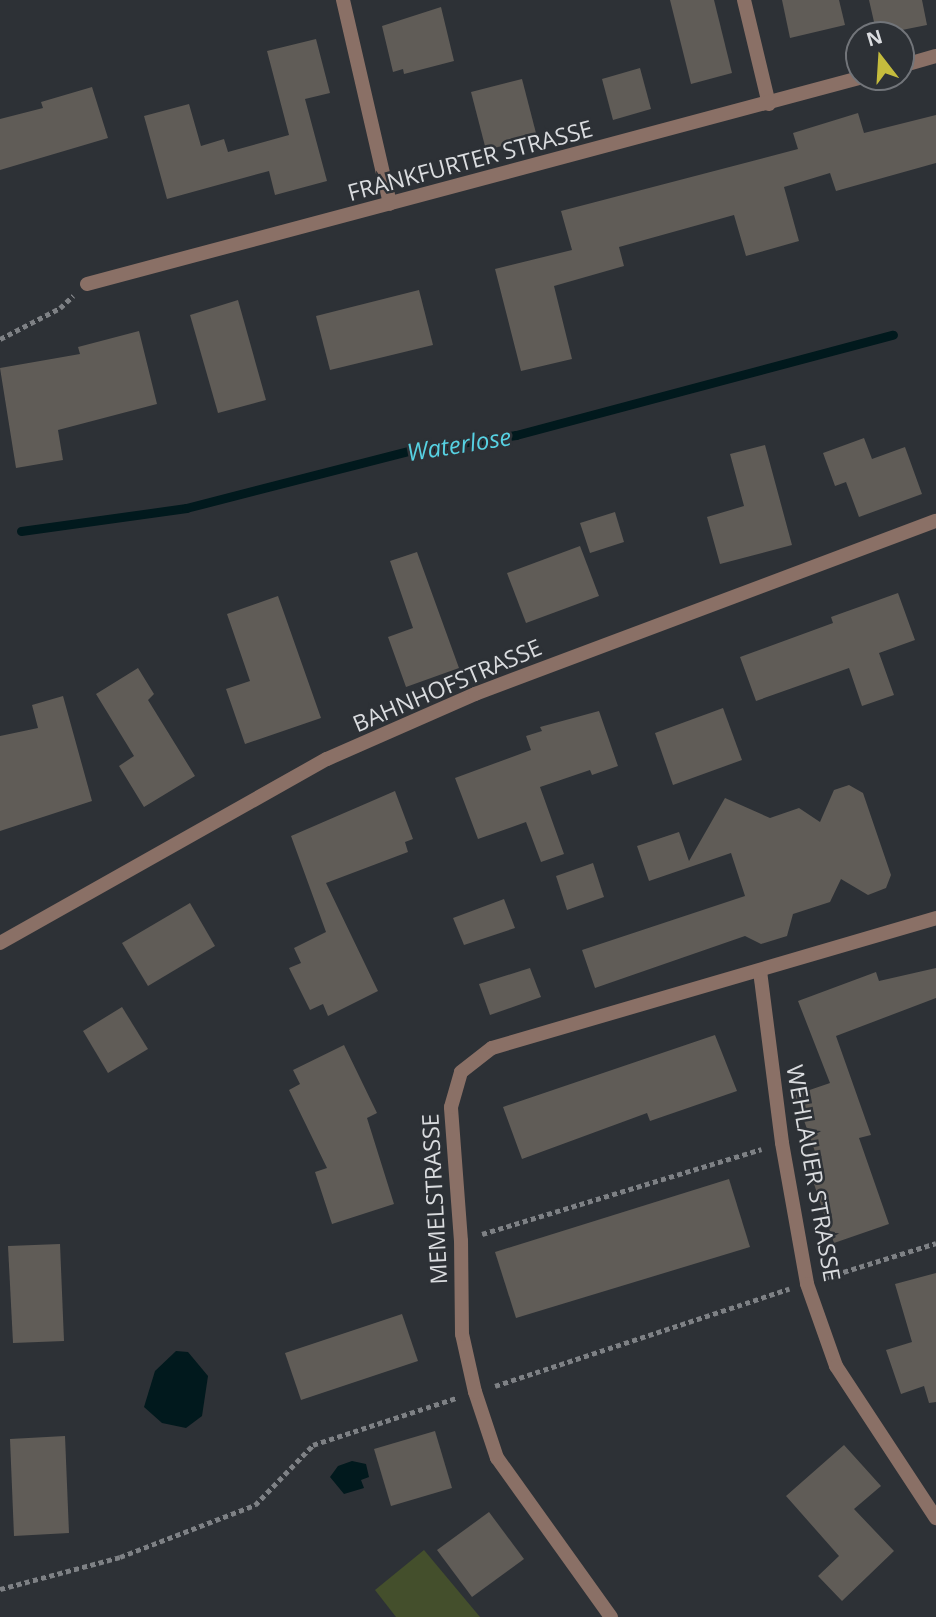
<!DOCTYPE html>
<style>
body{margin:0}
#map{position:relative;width:936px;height:1617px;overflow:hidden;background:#2d3136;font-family:"Open Sans",sans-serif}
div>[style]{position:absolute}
.green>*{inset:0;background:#444f2c}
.water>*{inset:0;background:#01191d}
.stream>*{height:9px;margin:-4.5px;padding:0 4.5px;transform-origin:4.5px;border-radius:4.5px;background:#01191d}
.building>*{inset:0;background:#605c57}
.path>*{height:4.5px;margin-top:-2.25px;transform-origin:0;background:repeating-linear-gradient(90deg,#7e8185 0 5px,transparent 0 8.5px)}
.minor>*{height:14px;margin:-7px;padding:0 7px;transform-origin:7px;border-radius:7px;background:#8a7066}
span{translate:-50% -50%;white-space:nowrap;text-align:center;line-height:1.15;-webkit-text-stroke:5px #2d3136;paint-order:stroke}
.street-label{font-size:23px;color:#dadcdf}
.water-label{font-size:24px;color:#57d2e3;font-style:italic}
.north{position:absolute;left:845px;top:21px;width:70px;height:70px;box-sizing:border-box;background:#2d3136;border:2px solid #72757a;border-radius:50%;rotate:343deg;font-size:19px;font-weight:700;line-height:28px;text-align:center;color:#dadcdf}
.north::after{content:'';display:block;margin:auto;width:24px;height:32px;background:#c5bc3d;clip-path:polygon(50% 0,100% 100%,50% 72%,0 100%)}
</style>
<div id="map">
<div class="green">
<i style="clip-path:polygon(424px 1550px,480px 1617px,396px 1617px,375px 1590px)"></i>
</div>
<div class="water">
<i style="clip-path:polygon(176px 1351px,188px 1352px,208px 1376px,202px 1416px,186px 1428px,162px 1423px,144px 1407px,155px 1371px)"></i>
<i style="clip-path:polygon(352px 1461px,366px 1464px,369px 1477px,361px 1480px,364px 1488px,344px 1494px,330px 1477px,338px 1466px)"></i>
</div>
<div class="stream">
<i style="left:21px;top:531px;width:167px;rotate:-7.9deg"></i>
<i style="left:186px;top:508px;width:233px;rotate:-14.4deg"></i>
<i style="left:412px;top:450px;width:105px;rotate:-8.2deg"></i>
<i style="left:516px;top:435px;width:390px;rotate:-14.9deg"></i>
</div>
<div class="building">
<i style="clip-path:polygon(670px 0,714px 0,732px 73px,691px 84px)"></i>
<i style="clip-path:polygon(782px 0,839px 0,845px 25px,790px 38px)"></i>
<i style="clip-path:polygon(869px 0,922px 0,927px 25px,877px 35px)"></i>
<i style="clip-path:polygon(441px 7px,454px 61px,404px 74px,403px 69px,393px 72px,382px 26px)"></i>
<i style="clip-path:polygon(316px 39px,330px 93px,305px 99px,327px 181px,275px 195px,269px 171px,167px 199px,144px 116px,189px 104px,201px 146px,224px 139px,228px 152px,289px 135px,267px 51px)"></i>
<i style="clip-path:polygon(640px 68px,651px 109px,613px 120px,602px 79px)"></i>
<i style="clip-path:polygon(522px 79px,537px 137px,486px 150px,471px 92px)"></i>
<i style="clip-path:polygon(92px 87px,108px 138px,0 170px,0 119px,43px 108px,41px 102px)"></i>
<i style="clip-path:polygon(858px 113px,864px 133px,936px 115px,936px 163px,836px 191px,830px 173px,784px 187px,799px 241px,746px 256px,734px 215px,619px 247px,624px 266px,554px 286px,572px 359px,521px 371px,495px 269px,572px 250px,561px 211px,798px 149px,793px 133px)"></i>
<i style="clip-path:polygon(419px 290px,433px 345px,330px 370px,316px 316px)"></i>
<i style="clip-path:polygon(238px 300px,266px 400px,218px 413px,190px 315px)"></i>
<i style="clip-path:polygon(139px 331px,157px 404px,58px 430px,63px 460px,16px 468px,0 368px,80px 354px,78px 347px)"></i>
<i style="clip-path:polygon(864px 438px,872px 459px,905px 447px,922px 494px,859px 517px,846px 482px,835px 486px,823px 453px)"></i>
<i style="clip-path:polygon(765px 445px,792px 545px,720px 564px,707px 517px,744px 506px,730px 454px)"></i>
<i style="clip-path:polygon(615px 512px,624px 542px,590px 553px,580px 523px)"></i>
<i style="clip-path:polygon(580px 546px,599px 596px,526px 623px,507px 573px)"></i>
<i style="clip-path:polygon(417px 552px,459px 668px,406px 687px,388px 637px,413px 628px,390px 561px)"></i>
<i style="clip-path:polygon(898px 593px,915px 640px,879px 653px,894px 695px,862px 706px,849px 668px,756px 701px,740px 657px,833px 623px,831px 617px)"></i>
<i style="clip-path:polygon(278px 596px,321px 718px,245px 744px,226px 689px,250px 681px,227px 614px)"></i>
<i style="clip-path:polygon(138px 668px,154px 694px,148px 700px,195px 776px,144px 807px,119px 766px,134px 756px,96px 694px)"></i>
<i style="clip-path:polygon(63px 696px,92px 801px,0 831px,0 736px,38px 728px,32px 705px)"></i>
<i style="clip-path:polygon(723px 708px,742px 760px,673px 785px,655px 733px)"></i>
<i style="clip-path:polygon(599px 711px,618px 766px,592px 775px,590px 770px,540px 787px,564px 854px,541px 862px,526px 822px,478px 839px,455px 778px,531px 750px,526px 736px,542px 731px,540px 727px)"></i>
<i style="clip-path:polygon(849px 785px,863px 793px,891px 875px,886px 888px,868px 895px,841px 879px,830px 902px,793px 914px,787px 936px,761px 944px,745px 936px,595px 988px,582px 950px,745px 896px,731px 853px,649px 881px,637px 846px,679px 832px,689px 861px,725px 798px,770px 818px,799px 808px,820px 822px,834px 790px)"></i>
<i style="clip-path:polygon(395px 791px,413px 839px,405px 842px,408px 852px,326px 883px,378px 991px,328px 1016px,323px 1004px,310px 1010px,289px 968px,301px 963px,294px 948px,326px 932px,291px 836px)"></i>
<i style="clip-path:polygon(593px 863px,604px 897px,567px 910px,556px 876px)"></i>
<i style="clip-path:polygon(504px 899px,515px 928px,464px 945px,453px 918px)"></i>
<i style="clip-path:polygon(190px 903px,215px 946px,148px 986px,122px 943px)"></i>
<i style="clip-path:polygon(530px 968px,541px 997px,490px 1015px,479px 984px)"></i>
<i style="clip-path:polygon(936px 968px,936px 998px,836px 1036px,871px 1135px,859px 1138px,889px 1224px,834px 1243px,814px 1184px,825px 1180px,795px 1095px,830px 1083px,798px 1001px,876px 972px,879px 981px)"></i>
<i style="clip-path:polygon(122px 1007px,148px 1049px,108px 1073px,83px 1031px)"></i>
<i style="clip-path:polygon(715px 1035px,737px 1091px,650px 1121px,647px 1113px,522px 1159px,503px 1107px)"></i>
<i style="clip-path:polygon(344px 1045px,377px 1113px,367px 1118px,394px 1204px,332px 1224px,315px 1172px,327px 1168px,289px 1090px,300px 1084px,293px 1070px)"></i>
<i style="clip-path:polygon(729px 1179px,750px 1247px,516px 1318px,495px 1252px)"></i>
<i style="clip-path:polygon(60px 1244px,64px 1341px,13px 1343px,8px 1246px)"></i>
<i style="clip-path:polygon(936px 1273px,936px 1402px,929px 1403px,924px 1386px,901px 1394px,886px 1350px,912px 1342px,895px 1284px)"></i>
<i style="clip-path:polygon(402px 1314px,418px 1361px,301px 1400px,285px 1353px)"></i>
<i style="clip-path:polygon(435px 1431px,452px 1488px,391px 1506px,374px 1449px)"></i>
<i style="clip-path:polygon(65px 1436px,69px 1533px,14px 1536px,10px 1439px)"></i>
<i style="clip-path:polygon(844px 1445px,881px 1486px,854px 1509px,894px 1551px,842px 1601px,818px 1576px,839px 1556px,786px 1496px)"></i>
<i style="clip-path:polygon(489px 1512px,524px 1559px,472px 1597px,437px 1550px)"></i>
</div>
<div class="path">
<i style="left:0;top:339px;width:68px;rotate:-27.3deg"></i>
<i style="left:60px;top:308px;width:18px;rotate:-43deg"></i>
<i style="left:482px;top:1234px;width:292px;rotate:-16.9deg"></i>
<i style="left:827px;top:1277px;width:114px;rotate:-17.3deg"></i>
<i style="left:495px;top:1386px;width:310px;rotate:-18.3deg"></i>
<i style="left:0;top:1589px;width:124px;rotate:-14.9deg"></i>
<i style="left:120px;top:1557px;width:145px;rotate:-21.1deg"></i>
<i style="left:255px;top:1505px;width:83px;rotate:-46deg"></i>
<i style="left:313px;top:1445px;width:151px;rotate:-18.2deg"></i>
</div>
<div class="minor">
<i style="left:343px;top:0;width:209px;rotate:77deg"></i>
<i style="left:744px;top:0;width:107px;rotate:76.5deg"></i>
<i style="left:901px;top:66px;width:36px;rotate:-16deg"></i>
<i style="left:87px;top:284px;width:803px;rotate:-14.94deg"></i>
<i style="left:0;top:943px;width:375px;rotate:-29.4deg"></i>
<i style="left:327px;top:759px;width:162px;rotate:-23.7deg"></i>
<i style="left:475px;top:694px;width:492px;rotate:-20.6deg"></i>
<i style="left:760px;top:971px;width:173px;rotate:82.7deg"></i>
<i style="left:782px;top:1143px;width:143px;rotate:79.9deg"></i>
<i style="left:807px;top:1284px;width:87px;rotate:70.5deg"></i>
<i style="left:836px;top:1366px;width:182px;rotate:56.7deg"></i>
<i style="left:611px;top:1617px;width:196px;rotate:-125.6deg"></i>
<i style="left:497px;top:1458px;width:70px;rotate:-108.4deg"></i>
<i style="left:475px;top:1392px;width:59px;rotate:-102.6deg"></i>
<i style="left:462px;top:1334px;width:93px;rotate:-90.6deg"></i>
<i style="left:461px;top:1241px;width:134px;rotate:-94.3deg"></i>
<i style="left:451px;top:1107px;width:36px;rotate:-74deg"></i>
<i style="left:461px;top:1072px;width:39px;rotate:-38deg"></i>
<i style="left:492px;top:1048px;width:463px;rotate:-16.3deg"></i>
</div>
<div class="street-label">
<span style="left:470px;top:160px;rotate:-15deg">FRANKFURTER STRASSE</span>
<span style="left:447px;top:685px;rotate:-23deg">BAHNHOFSTRASSE</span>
<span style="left:814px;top:1173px;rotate:80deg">WEHLAUER STRASSE</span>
<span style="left:434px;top:1199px;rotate:-93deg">MEMELSTRASSE</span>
</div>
<div class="water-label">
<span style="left:459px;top:444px;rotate:-9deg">Waterlose</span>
</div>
<div class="north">N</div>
</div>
